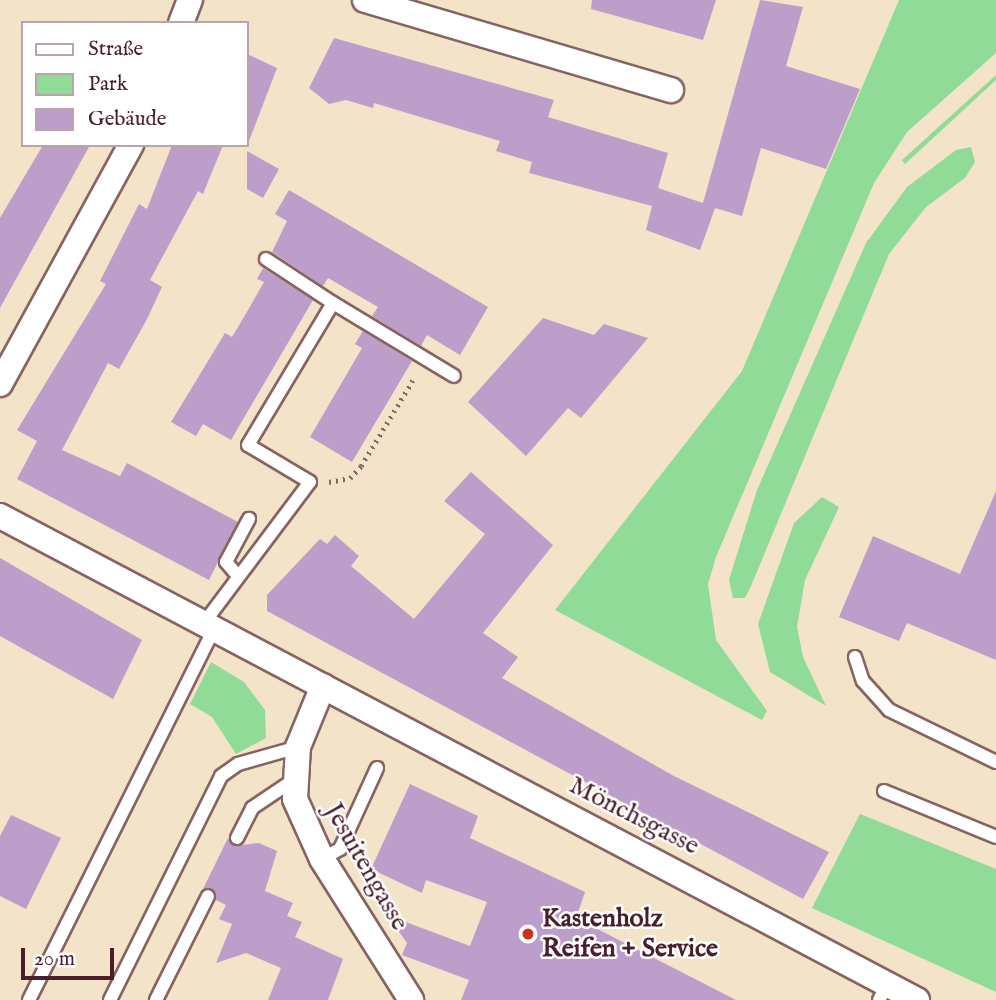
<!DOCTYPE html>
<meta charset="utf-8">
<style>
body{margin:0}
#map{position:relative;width:996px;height:1000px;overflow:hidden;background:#f3e3c8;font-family:"IM FELL English",serif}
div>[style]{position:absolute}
.green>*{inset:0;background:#90db98}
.building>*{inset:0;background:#bd9ecb}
.path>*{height:4.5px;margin-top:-2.25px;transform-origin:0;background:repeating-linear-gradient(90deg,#856462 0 2px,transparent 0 7px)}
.roads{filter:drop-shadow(2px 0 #856462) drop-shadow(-2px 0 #856462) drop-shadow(0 2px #856462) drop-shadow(0 -2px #856462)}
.lane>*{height:12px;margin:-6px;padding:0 6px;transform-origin:6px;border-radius:6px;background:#fff}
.street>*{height:24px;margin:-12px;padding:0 12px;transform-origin:12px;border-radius:12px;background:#fff}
.dots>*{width:19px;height:19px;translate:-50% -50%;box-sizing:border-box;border:4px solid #fff;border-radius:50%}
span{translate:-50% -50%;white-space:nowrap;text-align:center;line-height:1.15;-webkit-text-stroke:5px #fff;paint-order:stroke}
.street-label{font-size:26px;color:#4a1f2b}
.poi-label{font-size:26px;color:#4a1f2b;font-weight:700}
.left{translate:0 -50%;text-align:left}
.legend{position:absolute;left:21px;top:21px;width:228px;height:126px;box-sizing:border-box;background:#fff;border:2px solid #b7a5aa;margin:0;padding:9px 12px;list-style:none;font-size:21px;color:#4a1f2b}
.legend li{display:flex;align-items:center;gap:14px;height:35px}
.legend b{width:35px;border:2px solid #b7a5aa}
.scale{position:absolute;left:21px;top:948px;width:93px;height:32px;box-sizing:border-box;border:4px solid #4a1f2b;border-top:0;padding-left:9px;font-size:21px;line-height:24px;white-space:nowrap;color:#4a1f2b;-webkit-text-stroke:5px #fff;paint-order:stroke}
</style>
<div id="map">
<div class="green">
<i style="clip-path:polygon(899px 0,996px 0,996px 53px,907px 132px,874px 183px,716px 557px,708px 584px,716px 640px,767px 711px,762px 720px,555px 610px,742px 371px)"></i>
<i style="clip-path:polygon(996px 75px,996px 80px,905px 164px,902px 160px)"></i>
<i style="clip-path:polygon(971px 147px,975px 162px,965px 178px,926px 207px,889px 254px,751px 586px,745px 598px,733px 598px,729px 580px,757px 490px,866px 243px,907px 187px,956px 150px)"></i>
<i style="clip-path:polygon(822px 497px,839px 507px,805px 580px,797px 627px,803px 657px,826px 706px,770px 672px,758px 624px,794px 523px)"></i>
<i style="clip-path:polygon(211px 662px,244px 682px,265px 710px,266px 738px,236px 754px,212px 717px,190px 704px)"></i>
<i style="clip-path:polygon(860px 814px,996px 869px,996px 992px,812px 908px)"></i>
</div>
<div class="building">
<i style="clip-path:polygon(592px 0,716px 0,703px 40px,591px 9px)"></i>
<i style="clip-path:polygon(760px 0,803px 7px,786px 66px,860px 89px,826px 169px,761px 148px,742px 216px,715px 208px,700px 250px,646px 230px,652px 206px,529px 173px,532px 162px,496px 151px,500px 141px,374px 103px,373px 108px,346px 100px,329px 104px,309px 88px,334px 38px,554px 100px,548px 117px,668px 153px,658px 188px,703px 203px)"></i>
<i style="clip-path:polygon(247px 54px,277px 68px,249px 141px,247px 141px)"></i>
<i style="clip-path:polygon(43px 145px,90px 145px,0 308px,0 218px)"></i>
<i style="clip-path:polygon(172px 145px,223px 145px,203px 194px,198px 191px,150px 280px,162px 287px,146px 321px,119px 369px,108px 363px,62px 450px,120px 476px,127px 463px,238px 522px,209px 580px,17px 479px,37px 441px,17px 430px,106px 284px,100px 281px,139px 204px,147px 209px)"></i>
<i style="clip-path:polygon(247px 151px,279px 169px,263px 198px,247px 189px)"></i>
<i style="clip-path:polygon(289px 190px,488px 307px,460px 355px,427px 335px,421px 346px,372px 316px,378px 307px,328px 278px,323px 286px,272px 252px,287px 221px,275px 214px)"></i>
<i style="clip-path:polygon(263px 268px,313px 300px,231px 440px,203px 424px,196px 436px,171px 422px,225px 333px,232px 337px,248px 310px,264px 282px,257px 279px)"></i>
<i style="clip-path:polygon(543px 318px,594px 335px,604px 324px,648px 338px,581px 418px,568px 408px,526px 456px,468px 402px)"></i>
<i style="clip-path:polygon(363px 331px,412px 361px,352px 462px,310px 437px,362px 348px,355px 344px)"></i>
<i style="clip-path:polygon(471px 472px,553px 545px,483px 633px,518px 657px,502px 678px,672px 775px,829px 852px,803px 899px,267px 611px,267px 595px,320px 539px,327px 544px,335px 535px,359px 556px,351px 566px,414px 619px,485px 534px,444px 501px)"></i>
<i style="clip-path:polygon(996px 491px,996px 660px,907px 623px,899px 641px,839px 617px,873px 536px,960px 574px)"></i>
<i style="clip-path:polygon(0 558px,142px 640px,113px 699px,0 636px)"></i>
<i style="clip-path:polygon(410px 784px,478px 816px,470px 838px,585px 892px,576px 918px,736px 1000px,461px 1000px,469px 980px,402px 955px,407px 943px,387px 915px,470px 946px,487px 902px,426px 880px,422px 893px,371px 869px)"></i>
<i style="clip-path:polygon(11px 815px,61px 838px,26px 909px,0 896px,0 836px)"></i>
<i style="clip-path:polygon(228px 838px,234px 846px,259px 843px,277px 851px,265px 891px,293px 903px,287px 916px,302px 922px,295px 937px,343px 959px,328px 1000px,268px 1000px,281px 968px,246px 953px,216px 963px,232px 924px,219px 919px,226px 905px,216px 900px,215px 891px,203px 889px)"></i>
</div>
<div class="path">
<i style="left:329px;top:482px;width:21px;rotate:-11deg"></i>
<i style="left:350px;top:478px;width:16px;rotate:-47deg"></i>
<i style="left:361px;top:466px;width:103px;rotate:-58.9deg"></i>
</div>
<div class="roads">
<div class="lane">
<i style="left:266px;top:259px;width:80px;rotate:33.3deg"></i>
<i style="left:237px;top:575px;width:17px;rotate:-130deg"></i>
<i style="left:226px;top:562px;width:49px;rotate:-61.9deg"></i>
<i style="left:204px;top:623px;width:176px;rotate:-53.1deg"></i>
<i style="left:310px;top:482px;width:72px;rotate:-149.2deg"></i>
<i style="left:248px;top:445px;width:165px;rotate:-59.1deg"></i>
<i style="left:333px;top:303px;width:141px;rotate:31.1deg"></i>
<i style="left:855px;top:657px;width:25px;rotate:72deg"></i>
<i style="left:863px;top:681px;width:39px;rotate:48deg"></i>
<i style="left:889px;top:710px;width:119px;rotate:25.9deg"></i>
<i style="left:884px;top:791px;width:121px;rotate:22.3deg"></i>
<i style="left:237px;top:838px;width:34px;rotate:-63deg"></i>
<i style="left:252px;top:808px;width:52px;rotate:-34deg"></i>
<i style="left:322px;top:859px;width:21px;rotate:-29deg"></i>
<i style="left:340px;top:849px;width:89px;rotate:-65.4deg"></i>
<i style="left:29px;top:1000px;width:415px;rotate:-63.5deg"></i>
<i style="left:110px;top:1000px;width:250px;rotate:-63.6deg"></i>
<i style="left:221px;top:776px;width:21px;rotate:-35deg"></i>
<i style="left:238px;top:764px;width:62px;rotate:-15.8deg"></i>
<i style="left:156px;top:1000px;width:116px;rotate:-63.4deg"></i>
<i style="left:879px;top:1000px;width:18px;rotate:-61deg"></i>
</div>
<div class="street">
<i style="left:365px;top:0;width:319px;rotate:16.4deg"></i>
<i style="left:181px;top:23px;width:25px;rotate:-69deg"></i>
<i style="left:0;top:384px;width:273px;rotate:-61.3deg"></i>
<i style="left:0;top:516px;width:1037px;rotate:27.83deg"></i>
<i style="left:323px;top:686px;width:66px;rotate:112.3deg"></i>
<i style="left:298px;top:747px;width:52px;rotate:93.3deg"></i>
<i style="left:295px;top:799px;width:66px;rotate:65.8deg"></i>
<i style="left:322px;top:859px;width:167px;rotate:57.7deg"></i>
</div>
</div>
<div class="dots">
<i style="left:528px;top:934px;background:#c8321e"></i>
</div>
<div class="street-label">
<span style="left:634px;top:816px;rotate:27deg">Mönchsgasse</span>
<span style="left:366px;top:867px;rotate:60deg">Jesuitengasse</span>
</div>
<div class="poi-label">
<span class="left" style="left:542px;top:934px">Kastenholz<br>Reifen + Service</span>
</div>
<ul class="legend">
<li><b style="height:9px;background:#fff"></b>Straße</li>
<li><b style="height:19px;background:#90db98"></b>Park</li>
<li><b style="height:19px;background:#bd9ecb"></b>Gebäude</li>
</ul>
<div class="scale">20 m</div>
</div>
